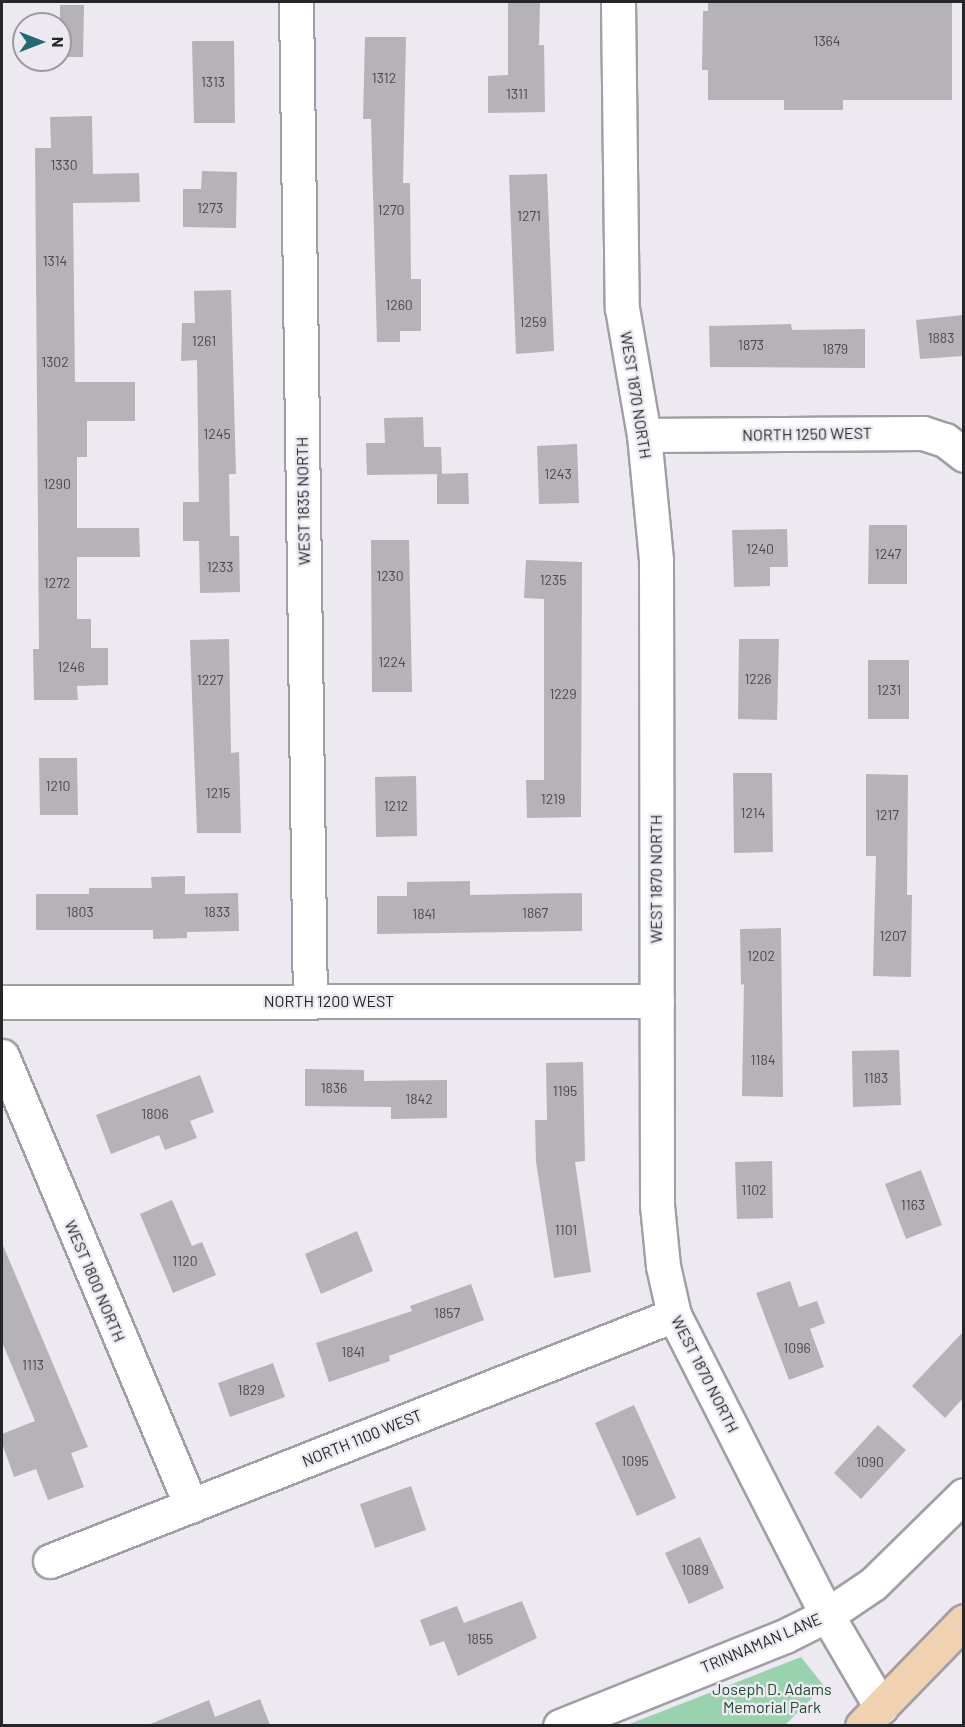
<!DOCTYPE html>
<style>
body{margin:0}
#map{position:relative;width:965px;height:1727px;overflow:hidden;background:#ece9f0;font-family:Barlow,sans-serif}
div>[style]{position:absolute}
.green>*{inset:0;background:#98d3ae}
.building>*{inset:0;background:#b5b2b8}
.roads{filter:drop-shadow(2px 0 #a19fa5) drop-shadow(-2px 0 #a19fa5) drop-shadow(0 2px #a19fa5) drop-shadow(0 -2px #a19fa5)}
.minor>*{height:33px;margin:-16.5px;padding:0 16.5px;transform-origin:16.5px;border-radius:16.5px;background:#fff}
.major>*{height:33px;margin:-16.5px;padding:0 16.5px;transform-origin:16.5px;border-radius:16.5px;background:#f0d2b1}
span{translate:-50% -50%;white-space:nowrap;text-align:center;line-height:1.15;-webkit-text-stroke:5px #ece9f0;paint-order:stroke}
.number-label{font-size:14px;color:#4a484b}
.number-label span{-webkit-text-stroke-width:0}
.street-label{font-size:16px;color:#262527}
.park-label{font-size:16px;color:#224c34}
.frame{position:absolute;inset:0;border:3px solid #262527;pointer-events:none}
.north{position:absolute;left:12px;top:12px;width:60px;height:60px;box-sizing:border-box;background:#ece9f0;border:2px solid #9d9ba0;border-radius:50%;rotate:90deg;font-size:16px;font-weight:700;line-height:24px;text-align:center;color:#262527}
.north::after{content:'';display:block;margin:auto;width:21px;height:27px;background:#206b73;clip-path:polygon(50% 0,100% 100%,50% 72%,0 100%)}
</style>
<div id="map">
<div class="green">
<i style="clip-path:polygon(801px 1657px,824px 1686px,785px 1725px,627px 1725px)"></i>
</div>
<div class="building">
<i style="clip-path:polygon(508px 2px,540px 2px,539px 45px,544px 45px,545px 112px,488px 113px,488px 76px,508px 75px)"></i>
<i style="clip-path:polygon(708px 2px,952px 2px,952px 100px,843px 100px,843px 110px,784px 110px,784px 100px,708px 100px,708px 70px,702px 70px,703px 11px,708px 11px)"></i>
<i style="clip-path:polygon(60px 5px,84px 5px,83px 57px,60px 57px)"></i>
<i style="clip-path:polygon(365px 37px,406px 37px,403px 183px,410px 183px,411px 279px,421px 279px,421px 331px,400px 331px,400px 342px,377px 342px,371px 119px,363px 119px)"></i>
<i style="clip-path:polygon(192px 41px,234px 41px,235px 123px,194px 123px)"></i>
<i style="clip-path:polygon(92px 116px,93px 174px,139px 173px,140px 202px,73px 203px,75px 382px,135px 382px,135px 421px,87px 421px,87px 457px,77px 457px,77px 528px,139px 528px,140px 557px,77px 557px,77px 619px,91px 619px,91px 648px,108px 648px,108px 685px,77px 686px,78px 700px,34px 700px,33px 649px,39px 649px,35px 148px,51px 148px,50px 117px)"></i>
<i style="clip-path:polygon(202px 171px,237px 172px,236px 228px,183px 227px,183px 189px,201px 189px)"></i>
<i style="clip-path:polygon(547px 174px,554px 351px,516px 354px,509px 175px)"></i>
<i style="clip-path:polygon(231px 290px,236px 474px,229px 474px,230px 536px,239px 536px,240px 592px,200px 593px,199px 541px,183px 541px,183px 502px,199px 502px,197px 360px,181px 361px,182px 323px,195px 323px,194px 291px)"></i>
<i style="clip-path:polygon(963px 315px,963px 356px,920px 359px,916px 320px)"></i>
<i style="clip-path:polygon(791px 324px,792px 330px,865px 329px,865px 368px,710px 367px,709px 326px)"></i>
<i style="clip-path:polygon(423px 417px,424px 447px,441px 447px,442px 474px,367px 475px,366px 443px,385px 443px,384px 418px)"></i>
<i style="clip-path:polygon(577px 444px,579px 503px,539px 504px,537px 446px)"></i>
<i style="clip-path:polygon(468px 473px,469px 504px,437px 504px,437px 474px)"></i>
<i style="clip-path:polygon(869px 525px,907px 525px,907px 584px,868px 584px)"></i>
<i style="clip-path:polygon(787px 529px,788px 567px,770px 567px,770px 586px,734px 587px,732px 530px)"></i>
<i style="clip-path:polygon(371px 540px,409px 540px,412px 692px,372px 692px)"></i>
<i style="clip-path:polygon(526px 560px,582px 562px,581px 817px,527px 818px,526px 780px,544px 780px,544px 599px,524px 598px)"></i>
<i style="clip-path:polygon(229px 639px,231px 753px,239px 752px,241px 833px,197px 833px,190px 640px)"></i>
<i style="clip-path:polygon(739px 639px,779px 639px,777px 720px,738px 719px)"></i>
<i style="clip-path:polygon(868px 660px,909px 660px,909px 719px,868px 719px)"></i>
<i style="clip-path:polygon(39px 758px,77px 758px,78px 815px,40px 815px)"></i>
<i style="clip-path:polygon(733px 773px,772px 773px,773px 852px,734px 853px)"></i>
<i style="clip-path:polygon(866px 774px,908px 775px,907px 895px,912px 895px,911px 977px,873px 976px,876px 856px,866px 856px)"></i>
<i style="clip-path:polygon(416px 776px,417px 836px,376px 837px,375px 777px)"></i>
<i style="clip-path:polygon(185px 876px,185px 894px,238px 893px,239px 931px,187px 932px,187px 938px,153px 939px,153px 930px,36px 930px,36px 894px,89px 894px,89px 888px,152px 888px,151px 877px)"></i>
<i style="clip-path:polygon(470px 881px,470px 895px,582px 893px,582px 931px,377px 934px,377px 896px,407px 896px,407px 882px)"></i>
<i style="clip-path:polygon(781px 928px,783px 1097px,742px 1096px,744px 984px,741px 985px,740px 929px)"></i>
<i style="clip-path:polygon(899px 1050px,901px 1105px,853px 1107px,852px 1051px)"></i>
<i style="clip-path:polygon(583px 1062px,585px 1161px,575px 1162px,591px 1272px,554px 1278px,536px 1162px,535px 1120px,547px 1120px,546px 1063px)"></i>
<i style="clip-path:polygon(305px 1069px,364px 1070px,364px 1081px,447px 1080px,447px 1118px,391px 1119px,391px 1107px,305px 1106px)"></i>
<i style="clip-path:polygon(200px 1075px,214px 1112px,190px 1121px,197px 1138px,165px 1150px,159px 1135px,111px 1154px,96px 1115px)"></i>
<i style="clip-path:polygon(772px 1161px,773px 1218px,737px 1219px,735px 1162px)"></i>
<i style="clip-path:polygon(921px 1170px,942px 1225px,906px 1239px,885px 1184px)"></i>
<i style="clip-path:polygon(172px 1200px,192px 1246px,202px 1242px,216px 1275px,173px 1293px,140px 1214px)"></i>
<i style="clip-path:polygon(357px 1231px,373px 1271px,321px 1294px,305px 1254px)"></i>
<i style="clip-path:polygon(2px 1243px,88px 1447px,71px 1453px,84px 1487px,48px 1500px,36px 1469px,14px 1477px,2px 1443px,2px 1434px,35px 1421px,2px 1342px)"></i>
<i style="clip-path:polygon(790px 1281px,799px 1307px,817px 1301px,825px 1323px,810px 1329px,824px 1367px,789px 1380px,756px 1293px)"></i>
<i style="clip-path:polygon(471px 1284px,484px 1320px,389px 1356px,390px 1361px,329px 1382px,316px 1343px,412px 1311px,410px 1306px)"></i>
<i style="clip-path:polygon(963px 1332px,963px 1398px,945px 1418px,912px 1386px)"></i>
<i style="clip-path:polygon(273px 1363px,285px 1397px,230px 1417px,218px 1383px)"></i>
<i style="clip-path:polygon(634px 1405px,676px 1498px,637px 1516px,595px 1423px)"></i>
<i style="clip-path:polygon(878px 1425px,906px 1450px,861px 1499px,834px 1473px)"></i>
<i style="clip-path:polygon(411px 1486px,426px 1530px,375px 1548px,360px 1504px)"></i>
<i style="clip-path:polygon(700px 1537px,724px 1588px,689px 1604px,665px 1553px)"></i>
<i style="clip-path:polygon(522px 1601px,537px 1638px,458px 1676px,444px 1641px,430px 1646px,420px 1620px,457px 1606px,464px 1623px)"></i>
<i style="clip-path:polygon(260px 1699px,270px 1725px,148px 1725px,209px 1700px,215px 1717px)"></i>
</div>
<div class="roads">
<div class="minor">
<i style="left:296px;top:2px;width:998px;rotate:89.2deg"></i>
<i style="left:618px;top:2px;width:306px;rotate:89.3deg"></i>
<i style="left:622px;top:308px;width:129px;rotate:80.2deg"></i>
<i style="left:644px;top:435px;width:126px;rotate:84.5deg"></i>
<i style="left:656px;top:560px;width:645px;rotate:89.91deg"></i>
<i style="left:657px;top:1205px;width:61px;rotate:84.4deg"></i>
<i style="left:663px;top:1266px;width:50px;rotate:77.3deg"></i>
<i style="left:674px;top:1315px;width:337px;rotate:63deg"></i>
<i style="left:827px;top:1615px;width:107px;rotate:59.6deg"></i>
<i style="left:644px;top:435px;width:279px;rotate:-0.4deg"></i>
<i style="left:923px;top:433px;width:23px;rotate:18deg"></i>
<i style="left:945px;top:440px;width:24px;rotate:38deg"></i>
<i style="left:2px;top:1002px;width:655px;rotate:-0.09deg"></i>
<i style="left:2px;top:1056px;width:488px;rotate:67.2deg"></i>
<i style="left:50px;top:1561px;width:671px;rotate:-21.52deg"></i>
<i style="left:560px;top:1726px;width:242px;rotate:-21.8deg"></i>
<i style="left:785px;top:1636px;width:47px;rotate:-26.6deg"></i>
<i style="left:827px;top:1615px;width:55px;rotate:-34deg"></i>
<i style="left:873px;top:1584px;width:127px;rotate:-44.4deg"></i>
</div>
<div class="major">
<i style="left:862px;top:1726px;width:146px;rotate:-45.8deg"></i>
</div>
</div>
<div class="number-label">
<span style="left:827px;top:41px">1364</span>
<span style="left:384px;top:78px">1312</span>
<span style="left:213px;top:82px">1313</span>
<span style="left:517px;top:94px">1311</span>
<span style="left:64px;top:165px">1330</span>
<span style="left:210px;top:208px">1273</span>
<span style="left:391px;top:210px">1270</span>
<span style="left:529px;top:216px">1271</span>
<span style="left:55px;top:261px">1314</span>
<span style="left:399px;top:305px">1260</span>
<span style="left:533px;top:322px">1259</span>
<span style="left:941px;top:338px">1883</span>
<span style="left:204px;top:341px">1261</span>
<span style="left:751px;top:345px">1873</span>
<span style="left:835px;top:349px">1879</span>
<span style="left:55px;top:362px">1302</span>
<span style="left:217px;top:434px">1245</span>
<span style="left:558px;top:474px">1243</span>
<span style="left:57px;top:484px">1290</span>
<span style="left:760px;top:549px">1240</span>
<span style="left:888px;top:554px">1247</span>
<span style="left:220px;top:567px">1233</span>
<span style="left:390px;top:576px">1230</span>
<span style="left:553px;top:580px">1235</span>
<span style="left:57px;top:583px">1272</span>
<span style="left:392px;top:662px">1224</span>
<span style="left:71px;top:667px">1246</span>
<span style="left:758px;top:679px">1226</span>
<span style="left:210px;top:680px">1227</span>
<span style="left:889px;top:690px">1231</span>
<span style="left:563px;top:694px">1229</span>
<span style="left:58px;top:786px">1210</span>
<span style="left:218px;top:793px">1215</span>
<span style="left:553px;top:799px">1219</span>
<span style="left:396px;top:806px">1212</span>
<span style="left:753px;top:813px">1214</span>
<span style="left:887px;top:815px">1217</span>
<span style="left:80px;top:912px">1803</span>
<span style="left:217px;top:912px">1833</span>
<span style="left:535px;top:913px">1867</span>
<span style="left:424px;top:914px">1841</span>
<span style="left:893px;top:936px">1207</span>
<span style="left:761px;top:956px">1202</span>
<span style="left:763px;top:1060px">1184</span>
<span style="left:876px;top:1078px">1183</span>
<span style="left:334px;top:1088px">1836</span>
<span style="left:565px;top:1091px">1195</span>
<span style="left:419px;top:1099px">1842</span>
<span style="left:155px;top:1114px">1806</span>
<span style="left:754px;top:1190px">1102</span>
<span style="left:913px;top:1205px">1163</span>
<span style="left:566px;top:1230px">1101</span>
<span style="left:185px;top:1261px">1120</span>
<span style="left:447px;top:1313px">1857</span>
<span style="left:797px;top:1348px">1096</span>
<span style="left:353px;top:1352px">1841</span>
<span style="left:33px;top:1365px">1113</span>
<span style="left:251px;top:1390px">1829</span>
<span style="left:635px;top:1461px">1095</span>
<span style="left:870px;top:1462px">1090</span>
<span style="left:695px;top:1570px">1089</span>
<span style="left:480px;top:1639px">1855</span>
</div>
<div class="street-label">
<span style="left:636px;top:395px;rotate:81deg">WEST 1870 NORTH</span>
<span style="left:807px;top:434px;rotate:-1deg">NORTH 1250 WEST</span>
<span style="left:303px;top:501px;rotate:-91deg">WEST 1835 NORTH</span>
<span style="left:656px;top:879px;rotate:-90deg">WEST 1870 NORTH</span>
<span style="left:329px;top:1001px">NORTH 1200 WEST</span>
<span style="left:95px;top:1281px;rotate:67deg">WEST 1800 NORTH</span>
<span style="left:705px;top:1374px;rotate:63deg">WEST 1870 NORTH</span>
<span style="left:362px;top:1438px;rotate:-22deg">NORTH 1100 WEST</span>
<span style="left:761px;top:1643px;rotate:-23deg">TRINNAMAN LANE</span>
</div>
<div class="park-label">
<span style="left:772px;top:1698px">Joseph D. Adams<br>Memorial Park</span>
</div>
<div class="frame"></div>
<div class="north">N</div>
</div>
